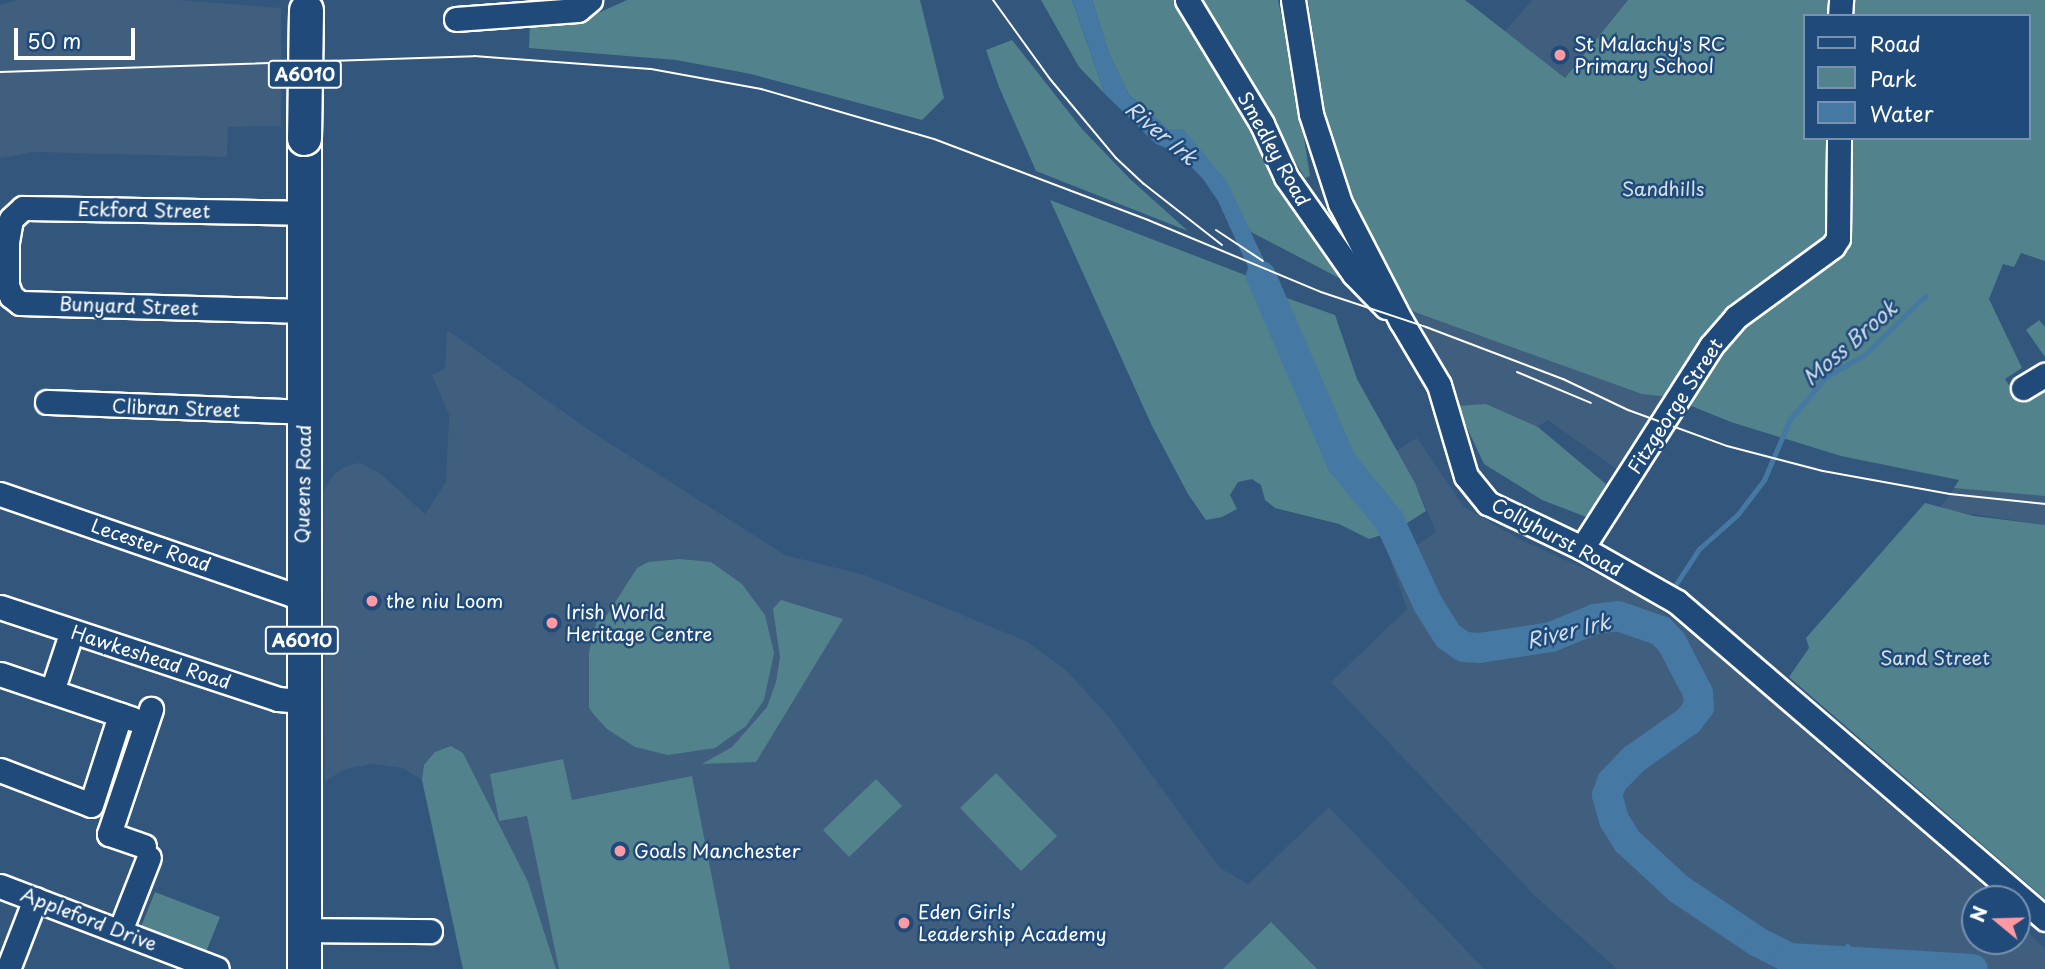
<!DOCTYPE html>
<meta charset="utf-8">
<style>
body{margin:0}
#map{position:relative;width:2045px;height:969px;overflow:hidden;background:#32567c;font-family:"Playpen Sans",sans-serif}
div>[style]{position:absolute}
.built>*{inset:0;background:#405e7e}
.green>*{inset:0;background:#52828b}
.water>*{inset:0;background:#4578a2}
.stream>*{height:5px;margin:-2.5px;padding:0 2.5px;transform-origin:2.5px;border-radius:2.5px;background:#4578a2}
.river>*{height:30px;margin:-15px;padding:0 15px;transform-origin:15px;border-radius:15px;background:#4578a2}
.roads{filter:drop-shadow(2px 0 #fff) drop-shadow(-2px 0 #fff) drop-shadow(0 2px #fff) drop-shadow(0 -2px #fff)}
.minor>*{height:23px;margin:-11.5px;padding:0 11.5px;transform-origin:11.5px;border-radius:11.5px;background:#1f4a7a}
.highway>*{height:33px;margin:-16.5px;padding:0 16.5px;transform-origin:16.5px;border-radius:16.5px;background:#1f4a7a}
.tram>*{height:2px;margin:-1px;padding:0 1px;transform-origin:1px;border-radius:1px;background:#fff}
.bridges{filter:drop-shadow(2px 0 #fff) drop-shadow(-2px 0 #fff) drop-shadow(0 2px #fff) drop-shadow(0 -2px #fff)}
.highway-bridge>*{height:33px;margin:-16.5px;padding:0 16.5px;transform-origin:16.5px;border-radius:16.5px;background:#1f4a7a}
.dots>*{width:19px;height:19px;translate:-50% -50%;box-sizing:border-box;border:4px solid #1f4a7a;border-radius:50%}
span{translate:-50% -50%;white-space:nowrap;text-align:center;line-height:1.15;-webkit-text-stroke:5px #1f4a7a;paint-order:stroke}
.shield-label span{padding:2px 5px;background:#1f4a7a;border:2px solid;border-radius:5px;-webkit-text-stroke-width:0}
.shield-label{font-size:18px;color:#fff;font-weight:700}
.poi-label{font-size:19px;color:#fff}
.left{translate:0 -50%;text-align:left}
.street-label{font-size:19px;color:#fff}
.park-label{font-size:19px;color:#d4e0e2}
.water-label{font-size:21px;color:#d0dde8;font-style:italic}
.legend{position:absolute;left:1803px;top:14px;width:228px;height:126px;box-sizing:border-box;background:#1f4a7a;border:2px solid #7992af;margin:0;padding:9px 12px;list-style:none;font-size:21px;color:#fff}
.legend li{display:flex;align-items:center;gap:14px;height:35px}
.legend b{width:35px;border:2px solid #7992af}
.north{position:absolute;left:1961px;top:885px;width:70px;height:70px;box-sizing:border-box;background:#1f4a7a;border:2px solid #7992af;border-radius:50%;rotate:289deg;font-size:19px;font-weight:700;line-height:28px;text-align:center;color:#fff}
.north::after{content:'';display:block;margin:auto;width:24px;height:32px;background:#ff9aa2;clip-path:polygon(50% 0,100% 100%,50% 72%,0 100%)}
.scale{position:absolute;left:14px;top:28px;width:121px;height:32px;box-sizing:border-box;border:4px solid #fff;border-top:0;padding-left:9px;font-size:21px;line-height:24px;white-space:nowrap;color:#fff;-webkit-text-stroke:5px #1f4a7a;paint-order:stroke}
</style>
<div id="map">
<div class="built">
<i style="clip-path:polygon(18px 0,179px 0,281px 8px,281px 126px,228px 127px,227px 157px,34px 152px,0 158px,0 5px)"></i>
<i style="clip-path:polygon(1532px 0,1628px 0,1565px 78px,1505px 31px)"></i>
<i style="clip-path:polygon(1384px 256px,1697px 356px,1618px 470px,1548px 420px,1484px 464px)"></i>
<i style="clip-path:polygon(447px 330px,592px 432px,785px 555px,865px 575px,1026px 641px,1066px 670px,1110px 718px,1220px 868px,1248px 884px,1329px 807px,1484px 969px,463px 969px,422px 780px,403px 768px,373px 764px,346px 769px,325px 781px,324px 491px,334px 474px,349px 465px,360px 463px,381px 474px,425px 514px,446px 482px,449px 415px,432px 375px,445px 369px)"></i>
<i style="clip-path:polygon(2045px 424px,2045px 525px,1939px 509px,1960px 480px)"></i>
<i style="clip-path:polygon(1417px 438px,1464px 507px,1519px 539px,1634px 591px,1718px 652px,1835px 759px,1970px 873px,1996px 899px,1975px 899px,1975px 941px,2017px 941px,2017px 921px,2045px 949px,2045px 969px,1617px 969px,1536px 897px,1331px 682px,1407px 609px,1391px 562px,1436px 532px,1415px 483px,1396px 451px)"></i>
</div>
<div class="green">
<i style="clip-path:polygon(627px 0,920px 0,944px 98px,922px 120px,751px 74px,676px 60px,529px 48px,530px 21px,578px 22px)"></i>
<i style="clip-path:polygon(1041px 0,1072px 0,1105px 94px,1079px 67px)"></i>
<i style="clip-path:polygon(1092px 0,1176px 0,1212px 58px,1283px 192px,1343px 280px,1251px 232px,1168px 129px,1129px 95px,1109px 54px)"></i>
<i style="clip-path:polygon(1198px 0,1278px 0,1293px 69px,1310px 176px,1305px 178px)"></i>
<i style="clip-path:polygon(evenodd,1308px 0,1465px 0,1565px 78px,1628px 0,2045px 0,2045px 261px,2021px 253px,2014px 267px,2003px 264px,1989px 299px,2022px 368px,2005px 379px,2020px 402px,2045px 388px,2045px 496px,1954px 488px,1959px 480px,1841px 456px,1731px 422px,1669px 397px,1642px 394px,1412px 311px,1356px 207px,1326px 124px,1308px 0,1805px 16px,2029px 16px,2029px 138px,1805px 138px,1805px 16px)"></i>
<i style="clip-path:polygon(1012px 40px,1082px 129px,1130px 179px,1188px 231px,1036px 171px,999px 87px,986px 50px)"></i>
<i style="clip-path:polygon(1050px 200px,1253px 278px,1337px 465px,1388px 533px,1369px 539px,1339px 524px,1275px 508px,1265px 500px,1261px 485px,1252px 479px,1238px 482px,1230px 495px,1237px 509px,1222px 517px,1206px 520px,1188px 494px,1152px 426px)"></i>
<i style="clip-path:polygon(1281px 296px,1335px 315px,1357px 379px,1415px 483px,1426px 511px,1401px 527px,1350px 459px,1301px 353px)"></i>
<i style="clip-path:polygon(2039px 320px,2045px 327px,2045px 357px,2026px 330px)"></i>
<i style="clip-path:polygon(1486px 404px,1538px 427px,1606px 484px,1589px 518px,1542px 500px,1484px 464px,1457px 406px)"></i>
<i style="clip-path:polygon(1925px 503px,1974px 516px,2045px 525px,2045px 899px,1789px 677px,1809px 648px,1806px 638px)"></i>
<i style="clip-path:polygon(680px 559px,711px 562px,742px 584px,765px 615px,774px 653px,764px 700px,746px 726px,715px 748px,668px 755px,635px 747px,607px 729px,595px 716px,589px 708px,589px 652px,599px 612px,607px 615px,637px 568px,648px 562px)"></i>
<i style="clip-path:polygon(781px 600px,843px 619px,756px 762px,702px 764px,732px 747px,767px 707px,776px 682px,780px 657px,773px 609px)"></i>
<i style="clip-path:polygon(451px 746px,463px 753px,528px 882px,556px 969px,463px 969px,422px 780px,424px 765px,435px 752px)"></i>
<i style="clip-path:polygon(563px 759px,572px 800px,692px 776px,730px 969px,559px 969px,527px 816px,499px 821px,490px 774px)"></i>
<i style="clip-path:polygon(996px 773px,1057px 836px,1021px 871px,960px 808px)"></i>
<i style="clip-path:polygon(876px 779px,902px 806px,849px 857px,823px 830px)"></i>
<i style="clip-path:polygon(155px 892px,220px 917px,206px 952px,141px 927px)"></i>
<i style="clip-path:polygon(1271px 922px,1317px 969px,1223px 969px,1235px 957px)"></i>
</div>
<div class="water">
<i style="clip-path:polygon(1072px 0,1092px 0,1109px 54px,1129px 95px,1168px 129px,1183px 129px,1227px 182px,1281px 296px,1286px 317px,1268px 311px,1218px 201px,1203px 179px,1177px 152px,1156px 144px,1105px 94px)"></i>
</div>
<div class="stream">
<i style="left:1676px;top:584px;width:42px;rotate:-56.7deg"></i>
<i style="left:1699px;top:549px;width:52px;rotate:-41.9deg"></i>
<i style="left:1738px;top:514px;width:43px;rotate:-52.6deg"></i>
<i style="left:1764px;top:480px;width:66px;rotate:-66.9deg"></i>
<i style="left:1790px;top:419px;width:55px;rotate:-49.4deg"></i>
<i style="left:1826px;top:377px;width:44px;rotate:-30.1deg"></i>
<i style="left:1864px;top:355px;width:85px;rotate:-44deg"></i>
<i style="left:1847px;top:946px;width:24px;rotate:48deg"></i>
</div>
<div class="river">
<i style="left:1261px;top:276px;width:204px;rotate:66.6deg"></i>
<i style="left:1342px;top:463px;width:74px;rotate:50.5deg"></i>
<i style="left:1389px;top:520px;width:93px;rotate:65.1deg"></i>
<i style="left:1428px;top:604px;width:38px;rotate:58deg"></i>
<i style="left:1448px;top:636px;width:19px;rotate:35deg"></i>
<i style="left:1464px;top:647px;width:15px;rotate:4deg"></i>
<i style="left:1479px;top:648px;width:73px;rotate:-8.7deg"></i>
<i style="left:1551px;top:637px;width:48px;rotate:-22.2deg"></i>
<i style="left:1595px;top:619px;width:23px;rotate:-7deg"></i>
<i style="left:1618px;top:616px;width:46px;rotate:19.2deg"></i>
<i style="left:1661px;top:631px;width:16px;rotate:47deg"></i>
<i style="left:1672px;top:643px;width:56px;rotate:62.5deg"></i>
<i style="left:1698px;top:693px;width:14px;rotate:86deg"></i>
<i style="left:1699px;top:707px;width:18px;rotate:128deg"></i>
<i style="left:1688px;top:721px;width:66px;rotate:144.9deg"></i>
<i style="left:1634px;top:759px;width:32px;rotate:134deg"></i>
<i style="left:1612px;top:782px;width:14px;rotate:111deg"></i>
<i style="left:1607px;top:795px;width:26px;rotate:74deg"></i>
<i style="left:1614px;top:820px;width:25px;rotate:58deg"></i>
<i style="left:1627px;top:841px;width:71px;rotate:42.7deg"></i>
<i style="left:1679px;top:889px;width:95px;rotate:33.9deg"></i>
<i style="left:1758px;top:942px;width:36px;rotate:27deg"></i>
<i style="left:1790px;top:958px;width:183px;rotate:3.4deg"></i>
</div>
<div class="roads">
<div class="minor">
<i style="left:1187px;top:0;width:145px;rotate:58.8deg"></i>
<i style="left:1262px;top:124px;width:58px;rotate:65.6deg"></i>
<i style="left:1286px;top:177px;width:118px;rotate:55deg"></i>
<i style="left:1354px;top:274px;width:46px;rotate:45.9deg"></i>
<i style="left:1293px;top:0;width:115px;rotate:81deg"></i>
<i style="left:1311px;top:114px;width:94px;rotate:72deg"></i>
<i style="left:1340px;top:203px;width:133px;rotate:62.7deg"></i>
<i style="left:1401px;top:321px;width:74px;rotate:59.3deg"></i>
<i style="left:1439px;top:385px;width:95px;rotate:73.5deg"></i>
<i style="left:1466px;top:476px;width:35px;rotate:51deg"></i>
<i style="left:1488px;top:503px;width:104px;rotate:25.6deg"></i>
<i style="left:1582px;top:548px;width:109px;rotate:29.6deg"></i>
<i style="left:1677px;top:602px;width:486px;rotate:40.7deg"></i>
<i style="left:1840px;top:16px;width:16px;rotate:-86deg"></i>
<i style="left:456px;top:19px;width:122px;rotate:-4.2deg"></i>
<i style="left:578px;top:10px;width:16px;rotate:-40deg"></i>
<i style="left:304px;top:311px;width:284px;rotate:-178.4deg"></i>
<i style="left:20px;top:303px;width:11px;rotate:-142deg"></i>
<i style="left:11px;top:296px;width:12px;rotate:-110deg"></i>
<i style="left:7px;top:285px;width:43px;rotate:-90deg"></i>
<i style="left:7px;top:242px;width:23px;rotate:-80deg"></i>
<i style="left:11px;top:219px;width:16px;rotate:-43deg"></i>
<i style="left:23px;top:208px;width:282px;rotate:1deg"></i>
<i style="left:2023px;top:388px;width:26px;rotate:-31deg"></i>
<i style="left:47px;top:402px;width:258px;rotate:2.2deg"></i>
<i style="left:0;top:494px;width:308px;rotate:19deg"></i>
<i style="left:291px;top:594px;width:11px"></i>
<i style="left:1582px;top:548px;width:240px;rotate:-57.4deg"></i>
<i style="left:1711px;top:346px;width:38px;rotate:-49deg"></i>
<i style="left:1736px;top:317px;width:120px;rotate:-36.2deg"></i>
<i style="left:1833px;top:246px;width:9px;rotate:-58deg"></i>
<i style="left:1838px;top:238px;width:100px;rotate:-89.4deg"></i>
<i style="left:0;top:607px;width:293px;rotate:18.3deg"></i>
<i style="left:278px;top:699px;width:24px;rotate:5deg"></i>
<i style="left:0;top:674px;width:140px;rotate:18.7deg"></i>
<i style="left:52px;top:691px;width:63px;rotate:-71.6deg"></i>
<i style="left:0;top:770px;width:97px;rotate:21deg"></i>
<i style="left:91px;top:805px;width:95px;rotate:-72.1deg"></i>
<i style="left:144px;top:846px;width:37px;rotate:-161deg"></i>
<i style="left:109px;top:834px;width:132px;rotate:-71.4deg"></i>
<i style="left:0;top:886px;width:232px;rotate:20.9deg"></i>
<i style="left:303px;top:930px;width:127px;rotate:0.5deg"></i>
<i style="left:120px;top:931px;width:79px;rotate:-68.6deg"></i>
<i style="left:8px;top:969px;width:75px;rotate:-68.9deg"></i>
</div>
<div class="highway">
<i style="left:304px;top:969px;width:831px;rotate:-90deg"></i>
</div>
</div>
<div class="tram">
<i style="left:993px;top:0;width:97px;rotate:54.2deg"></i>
<i style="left:1050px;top:79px;width:103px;rotate:50.1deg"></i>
<i style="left:1116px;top:158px;width:38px;rotate:43deg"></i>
<i style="left:1144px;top:184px;width:99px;rotate:38deg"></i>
<i style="left:0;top:72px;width:474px;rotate:-1.9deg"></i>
<i style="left:474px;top:56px;width:177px;rotate:4.2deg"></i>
<i style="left:651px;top:69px;width:112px;rotate:10.3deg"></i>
<i style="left:761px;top:89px;width:180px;rotate:16.1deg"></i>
<i style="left:934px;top:139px;width:229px;rotate:20.7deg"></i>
<i style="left:1148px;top:220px;width:187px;rotate:22.6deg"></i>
<i style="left:1321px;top:292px;width:111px;rotate:18.4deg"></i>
<i style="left:1426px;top:327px;width:147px;rotate:20.8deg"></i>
<i style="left:1563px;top:379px;width:72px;rotate:25.5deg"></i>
<i style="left:1628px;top:410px;width:105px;rotate:20deg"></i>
<i style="left:1727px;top:446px;width:99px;rotate:14.6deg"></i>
<i style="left:1823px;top:471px;width:129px;rotate:10.3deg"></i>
<i style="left:1950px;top:494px;width:96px;rotate:6deg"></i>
<i style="left:1216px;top:230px;width:56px;rotate:33.4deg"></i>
<i style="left:1517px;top:372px;width:80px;rotate:22.7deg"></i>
</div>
<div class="bridges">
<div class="highway-bridge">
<i style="left:304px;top:138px;width:128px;rotate:-89.1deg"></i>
</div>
</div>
<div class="dots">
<i style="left:1560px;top:55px;background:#ff9aa2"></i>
<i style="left:372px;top:601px;background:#ff9aa2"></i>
<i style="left:552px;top:623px;background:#ff9aa2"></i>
<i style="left:620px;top:851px;background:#ff9aa2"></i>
<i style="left:904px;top:923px;background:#ff9aa2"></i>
</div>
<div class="shield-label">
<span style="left:305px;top:74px">A6010</span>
<span style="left:302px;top:640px">A6010</span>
</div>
<div class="poi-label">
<span class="left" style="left:1574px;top:55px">St Malachy's RC<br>Primary School</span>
<span class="left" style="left:386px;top:601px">the niu Loom</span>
<span class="left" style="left:566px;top:623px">Irish World<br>Heritage Centre</span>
<span class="left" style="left:634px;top:851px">Goals Manchester</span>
<span class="left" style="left:918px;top:923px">Eden Girls’<br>Leadership Academy</span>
</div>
<div class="street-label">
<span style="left:1274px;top:149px;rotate:61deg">Smedley Road</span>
<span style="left:144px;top:210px;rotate:1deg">Eckford Street</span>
<span style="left:129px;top:306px;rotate:2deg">Bunyard Street</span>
<span style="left:1675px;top:406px;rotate:-57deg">Fitzgeorge Street</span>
<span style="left:176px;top:408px;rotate:2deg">Clibran Street</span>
<span style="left:303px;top:484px;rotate:-89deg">Queens Road</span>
<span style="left:1557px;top:537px;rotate:28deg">Collyhurst Road</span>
<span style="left:151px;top:545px;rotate:19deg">Lecester Road</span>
<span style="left:151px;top:657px;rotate:18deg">Hawkeshead Road</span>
<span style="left:89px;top:919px;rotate:21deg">Appleford Drive</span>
</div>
<div class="park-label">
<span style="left:1663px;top:189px">Sandhills</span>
<span style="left:1935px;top:658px">Sand Street</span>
</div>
<div class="water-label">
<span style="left:1162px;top:132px;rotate:40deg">River Irk</span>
<span style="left:1849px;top:342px;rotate:-41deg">Moss Brook</span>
<span style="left:1568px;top:630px;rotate:-14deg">River Irk</span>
</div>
<ul class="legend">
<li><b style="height:9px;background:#1f4a7a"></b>Road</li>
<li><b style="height:19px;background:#52828b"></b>Park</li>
<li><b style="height:19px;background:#4578a2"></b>Water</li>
</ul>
<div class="north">N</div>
<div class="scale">50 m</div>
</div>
